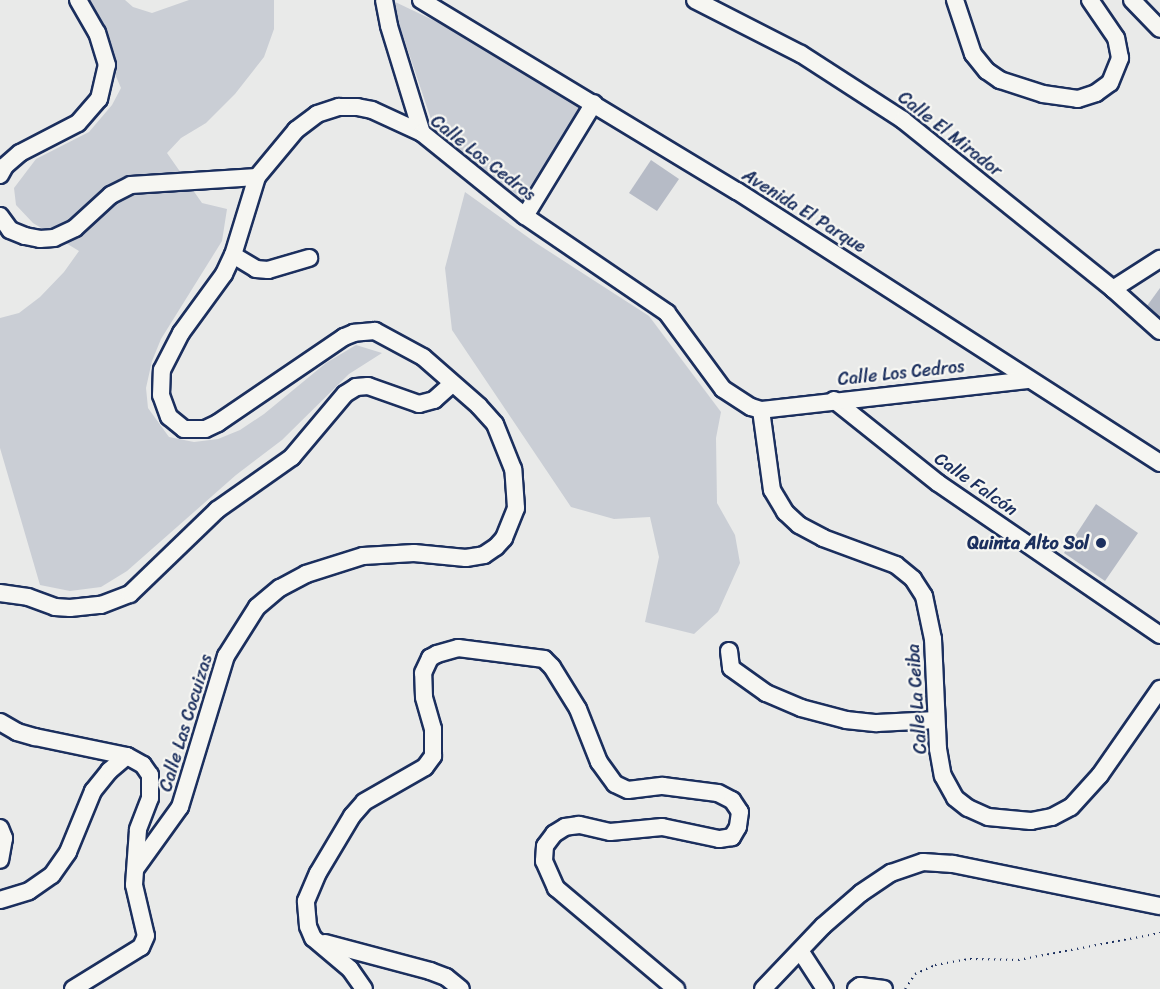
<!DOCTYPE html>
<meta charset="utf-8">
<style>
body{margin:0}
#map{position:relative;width:1160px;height:989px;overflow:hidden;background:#e9eae9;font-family:Sriracha,sans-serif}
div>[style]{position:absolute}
.green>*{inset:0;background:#caced5}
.building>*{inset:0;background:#b6bbc6}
.path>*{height:2px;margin-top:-1px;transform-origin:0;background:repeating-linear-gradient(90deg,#1b2f5e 0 1.5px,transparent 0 6px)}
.roads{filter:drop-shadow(2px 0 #1b2f5e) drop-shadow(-2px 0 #1b2f5e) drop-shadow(0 2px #1b2f5e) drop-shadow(0 -2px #1b2f5e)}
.minor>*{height:16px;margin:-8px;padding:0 8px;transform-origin:8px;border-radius:8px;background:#f6f6f2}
.dots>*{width:16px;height:16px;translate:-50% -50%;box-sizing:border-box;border:3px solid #f6f6f2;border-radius:50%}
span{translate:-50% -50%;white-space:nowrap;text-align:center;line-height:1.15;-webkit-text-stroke:4.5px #f6f6f2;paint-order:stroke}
.street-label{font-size:18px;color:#1b2f5e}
.poi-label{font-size:18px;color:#1b2f5e;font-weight:700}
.right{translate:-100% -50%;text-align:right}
</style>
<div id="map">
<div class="green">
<i style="clip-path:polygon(83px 0,125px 0,133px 7px,152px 13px,189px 0,274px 0,274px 29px,264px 57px,235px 94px,206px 123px,181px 138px,167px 153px,202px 203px,227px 209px,222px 241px,161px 339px,152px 361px,146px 388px,148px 408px,169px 437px,194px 442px,218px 439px,240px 430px,264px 414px,326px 363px,356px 345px,382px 353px,349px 374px,282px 440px,236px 475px,127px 571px,101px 587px,70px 591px,40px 585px,0 448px,0 318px,19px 313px,40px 297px,64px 272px,79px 251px,33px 223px,16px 205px,14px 188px,36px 159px,89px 132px,112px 105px,121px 88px)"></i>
<i style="clip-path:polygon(391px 0,475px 40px,581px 107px,525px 201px,436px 134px)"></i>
<i style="clip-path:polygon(465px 192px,536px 243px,649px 316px,721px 412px,716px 438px,717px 503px,735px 535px,740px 563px,718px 612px,694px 634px,645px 622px,659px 557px,650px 517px,614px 519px,571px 507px,452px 330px,445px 268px)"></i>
</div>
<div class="building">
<i style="clip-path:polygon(651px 160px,679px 179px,657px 211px,629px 193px)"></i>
<i style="clip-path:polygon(1160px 288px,1160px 322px,1144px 310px)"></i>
<i style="clip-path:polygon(1096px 504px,1138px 533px,1105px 581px,1064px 553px)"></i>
</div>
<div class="path">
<i style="left:905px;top:989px;width:18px;rotate:-56deg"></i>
<i style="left:915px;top:974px;width:22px;rotate:-24deg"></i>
<i style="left:935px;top:965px;width:36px;rotate:-10deg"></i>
<i style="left:970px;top:959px;width:48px;rotate:1.2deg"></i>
<i style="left:1018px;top:960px;width:145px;rotate:-10.8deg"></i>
</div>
<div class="roads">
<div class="minor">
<i style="left:384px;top:0;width:26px;rotate:79deg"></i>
<i style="left:389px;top:26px;width:112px;rotate:72.9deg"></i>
<i style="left:421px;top:0;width:369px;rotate:31.2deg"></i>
<i style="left:737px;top:191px;width:503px;rotate:32.74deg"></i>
<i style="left:695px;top:0;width:119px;rotate:27deg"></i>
<i style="left:801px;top:54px;width:121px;rotate:32.9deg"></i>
<i style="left:903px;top:120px;width:270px;rotate:38.8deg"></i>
<i style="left:1113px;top:289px;width:63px;rotate:41.8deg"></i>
<i style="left:955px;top:0;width:57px;rotate:71.6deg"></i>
<i style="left:973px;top:54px;width:22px;rotate:51deg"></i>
<i style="left:987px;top:71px;width:16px;rotate:35deg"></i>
<i style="left:1000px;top:80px;width:45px;rotate:18deg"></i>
<i style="left:1043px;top:94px;width:35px;rotate:8deg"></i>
<i style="left:1078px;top:99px;width:19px;rotate:-18deg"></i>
<i style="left:1096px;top:93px;width:17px;rotate:-36deg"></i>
<i style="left:1110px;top:83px;width:27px;rotate:-68deg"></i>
<i style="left:1120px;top:58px;width:20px;rotate:-101deg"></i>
<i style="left:1116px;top:38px;width:46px;rotate:-124.4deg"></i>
<i style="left:1132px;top:0;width:40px;rotate:46deg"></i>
<i style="left:0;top:175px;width:10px;rotate:-61deg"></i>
<i style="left:5px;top:166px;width:20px;rotate:-41deg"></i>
<i style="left:20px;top:153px;width:65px;rotate:-27.3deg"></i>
<i style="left:78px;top:123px;width:32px;rotate:-49deg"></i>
<i style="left:99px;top:99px;width:35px;rotate:-77deg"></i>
<i style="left:107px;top:65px;width:34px;rotate:-107deg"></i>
<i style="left:97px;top:33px;width:38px;rotate:-120deg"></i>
<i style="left:0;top:216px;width:17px;rotate:54deg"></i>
<i style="left:10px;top:230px;width:16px;rotate:22deg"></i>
<i style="left:25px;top:236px;width:15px;rotate:11deg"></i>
<i style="left:40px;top:239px;width:14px;rotate:-4deg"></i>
<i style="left:54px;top:238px;width:23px;rotate:-25deg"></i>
<i style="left:75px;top:228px;width:49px;rotate:-42.5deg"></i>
<i style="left:111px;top:195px;width:22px;rotate:-27deg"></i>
<i style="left:131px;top:185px;width:126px;rotate:-3.6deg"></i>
<i style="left:525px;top:216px;width:132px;rotate:-58.6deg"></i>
<i style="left:233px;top:255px;width:27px;rotate:31deg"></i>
<i style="left:256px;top:269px;width:12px;rotate:5deg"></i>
<i style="left:268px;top:270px;width:43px;rotate:-16.3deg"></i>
<i style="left:1113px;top:289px;width:56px;rotate:-32.6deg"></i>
<i style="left:834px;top:400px;width:133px;rotate:38.6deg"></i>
<i style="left:938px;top:483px;width:269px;rotate:34.4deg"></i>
<i style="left:761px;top:410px;width:81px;rotate:82.2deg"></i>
<i style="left:772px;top:490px;width:26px;rotate:59deg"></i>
<i style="left:785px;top:512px;width:19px;rotate:43deg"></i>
<i style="left:799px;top:525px;width:27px;rotate:28deg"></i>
<i style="left:823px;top:538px;width:78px;rotate:20.3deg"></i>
<i style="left:896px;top:565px;width:22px;rotate:39deg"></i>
<i style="left:913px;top:579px;width:20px;rotate:57deg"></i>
<i style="left:924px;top:596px;width:44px;rotate:78.2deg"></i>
<i style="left:933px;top:639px;width:110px;rotate:87.4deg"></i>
<i style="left:938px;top:749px;width:27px;rotate:80deg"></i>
<i style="left:943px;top:776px;width:25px;rotate:61deg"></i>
<i style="left:955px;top:798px;width:16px;rotate:38deg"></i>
<i style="left:968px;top:808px;width:22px;rotate:24deg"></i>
<i style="left:988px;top:817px;width:43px;rotate:5.3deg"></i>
<i style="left:1031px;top:821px;width:21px;rotate:-11deg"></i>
<i style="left:1052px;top:817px;width:21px;rotate:-28deg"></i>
<i style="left:1071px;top:807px;width:43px;rotate:-47.8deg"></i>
<i style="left:1100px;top:775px;width:105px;rotate:-55.1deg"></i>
<i style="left:0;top:593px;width:28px;rotate:8deg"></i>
<i style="left:28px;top:597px;width:29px;rotate:20deg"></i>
<i style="left:55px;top:607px;width:15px;rotate:4deg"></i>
<i style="left:70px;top:608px;width:31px;rotate:-6deg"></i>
<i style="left:101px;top:605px;width:31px;rotate:-21deg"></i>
<i style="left:130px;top:594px;width:121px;rotate:-44deg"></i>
<i style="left:217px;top:510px;width:92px;rotate:-35.2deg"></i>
<i style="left:292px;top:457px;width:82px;rotate:-49.9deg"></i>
<i style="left:345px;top:394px;width:13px;rotate:-32deg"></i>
<i style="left:356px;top:387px;width:12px;rotate:-5deg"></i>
<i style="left:368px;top:386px;width:54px;rotate:19.4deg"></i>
<i style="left:419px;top:404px;width:16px;rotate:-15deg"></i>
<i style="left:434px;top:400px;width:24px;rotate:-42deg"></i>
<i style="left:729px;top:651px;width:17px;rotate:83deg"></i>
<i style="left:731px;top:668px;width:43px;rotate:35.5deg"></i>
<i style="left:766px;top:693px;width:38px;rotate:23deg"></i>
<i style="left:801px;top:708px;width:47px;rotate:14.9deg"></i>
<i style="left:846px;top:720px;width:31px;rotate:6deg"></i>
<i style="left:877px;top:723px;width:59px;rotate:-2.9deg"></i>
<i style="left:0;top:722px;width:20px;rotate:30deg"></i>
<i style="left:17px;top:732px;width:19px;rotate:16deg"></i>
<i style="left:35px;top:737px;width:94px;rotate:11.7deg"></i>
<i style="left:127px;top:756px;width:18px;rotate:29deg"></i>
<i style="left:143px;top:765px;width:12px;rotate:55deg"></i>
<i style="left:150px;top:775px;width:23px;rotate:90deg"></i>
<i style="left:150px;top:798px;width:34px;rotate:111deg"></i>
<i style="left:138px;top:830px;width:55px;rotate:94.2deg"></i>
<i style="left:134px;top:885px;width:52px;rotate:76.8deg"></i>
<i style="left:146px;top:936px;width:12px;rotate:114deg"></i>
<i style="left:141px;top:947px;width:80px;rotate:148.3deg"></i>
<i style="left:0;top:828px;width:11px;rotate:68deg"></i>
<i style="left:4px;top:838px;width:22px;rotate:100deg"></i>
<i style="left:136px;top:868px;width:75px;rotate:-54.2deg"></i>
<i style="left:180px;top:807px;width:158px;rotate:-73.1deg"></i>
<i style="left:226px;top:656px;width:58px;rotate:-57.7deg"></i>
<i style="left:257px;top:607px;width:30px;rotate:-40deg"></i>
<i style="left:280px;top:588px;width:30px;rotate:-28deg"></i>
<i style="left:306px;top:574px;width:60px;rotate:-17.5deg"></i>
<i style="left:363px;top:556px;width:51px;rotate:-3.4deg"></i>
<i style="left:414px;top:553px;width:52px;rotate:5.5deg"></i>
<i style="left:466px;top:558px;width:18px;rotate:-9deg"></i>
<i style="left:484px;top:555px;width:14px;rotate:-34deg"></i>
<i style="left:496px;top:547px;width:12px;rotate:-48deg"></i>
<i style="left:504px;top:538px;width:32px;rotate:-68deg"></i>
<i style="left:516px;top:508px;width:39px;rotate:-94deg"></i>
<i style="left:513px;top:469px;width:48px;rotate:-111.8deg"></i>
<i style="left:495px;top:424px;width:24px;rotate:-132deg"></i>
<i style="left:479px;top:406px;width:74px;rotate:-138.8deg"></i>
<i style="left:423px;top:357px;width:55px;rotate:-151.6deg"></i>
<i style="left:375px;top:331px;width:21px;rotate:175deg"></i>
<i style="left:354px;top:333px;width:11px;rotate:158deg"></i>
<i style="left:344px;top:337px;width:153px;rotate:145.7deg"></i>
<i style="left:218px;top:423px;width:14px;rotate:155deg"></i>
<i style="left:205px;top:429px;width:21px;rotate:180deg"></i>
<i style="left:184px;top:429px;width:19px;rotate:-141deg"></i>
<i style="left:169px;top:417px;width:23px;rotate:-110deg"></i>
<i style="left:161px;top:395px;width:25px;rotate:-88deg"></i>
<i style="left:162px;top:370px;width:42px;rotate:-62.8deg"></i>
<i style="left:181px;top:333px;width:73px;rotate:-53.9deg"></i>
<i style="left:224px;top:274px;width:21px;rotate:-65deg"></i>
<i style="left:233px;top:255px;width:82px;rotate:-72.9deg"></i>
<i style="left:257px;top:177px;width:61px;rotate:-50.3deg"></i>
<i style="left:296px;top:130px;width:26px;rotate:-37deg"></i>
<i style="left:317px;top:114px;width:23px;rotate:-18deg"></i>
<i style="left:339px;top:107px;width:18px"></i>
<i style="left:357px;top:107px;width:15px;rotate:11deg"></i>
<i style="left:372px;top:110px;width:55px;rotate:24.7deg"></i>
<i style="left:422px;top:133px;width:132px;rotate:38.9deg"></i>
<i style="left:525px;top:216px;width:172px;rotate:34.3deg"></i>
<i style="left:667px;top:313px;width:94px;rotate:53.6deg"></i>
<i style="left:723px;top:389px;width:33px;rotate:33deg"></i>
<i style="left:751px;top:407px;width:10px;rotate:17deg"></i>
<i style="left:761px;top:410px;width:269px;rotate:-6.4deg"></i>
<i style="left:0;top:900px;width:30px;rotate:-17deg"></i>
<i style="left:29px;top:891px;width:28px;rotate:-35deg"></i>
<i style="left:52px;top:875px;width:28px;rotate:-55deg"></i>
<i style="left:68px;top:852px;width:66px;rotate:-67.7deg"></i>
<i style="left:93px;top:791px;width:26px;rotate:-51deg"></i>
<i style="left:109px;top:771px;width:23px;rotate:-40deg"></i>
<i style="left:325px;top:943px;width:109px;rotate:14.9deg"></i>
<i style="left:430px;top:971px;width:17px;rotate:21deg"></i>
<i style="left:446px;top:977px;width:19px;rotate:39deg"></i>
<i style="left:801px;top:952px;width:44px;rotate:57deg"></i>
<i style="left:364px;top:989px;width:24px;rotate:-125deg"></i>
<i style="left:350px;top:969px;width:48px;rotate:-140deg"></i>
<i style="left:313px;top:938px;width:13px;rotate:-113deg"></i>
<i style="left:308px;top:926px;width:25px;rotate:-95deg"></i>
<i style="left:306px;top:901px;width:30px;rotate:-67deg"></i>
<i style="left:318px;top:873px;width:66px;rotate:-59.2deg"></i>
<i style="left:352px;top:816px;width:18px;rotate:-49deg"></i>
<i style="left:364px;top:802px;width:70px;rotate:-29.8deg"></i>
<i style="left:425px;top:767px;width:14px;rotate:-54deg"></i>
<i style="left:433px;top:756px;width:27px;rotate:-90deg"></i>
<i style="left:433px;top:729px;width:33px;rotate:-106deg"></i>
<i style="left:424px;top:697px;width:24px;rotate:-92deg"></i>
<i style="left:423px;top:673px;width:17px;rotate:-65deg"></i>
<i style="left:430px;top:658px;width:8px;rotate:-30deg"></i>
<i style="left:437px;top:654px;width:22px;rotate:-16deg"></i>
<i style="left:458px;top:648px;width:87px;rotate:7.3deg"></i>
<i style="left:544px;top:659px;width:11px;rotate:45deg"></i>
<i style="left:552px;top:667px;width:49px;rotate:58.2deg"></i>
<i style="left:578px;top:709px;width:57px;rotate:68.4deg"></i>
<i style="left:599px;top:762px;width:27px;rotate:54deg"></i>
<i style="left:615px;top:784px;width:14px;rotate:25deg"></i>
<i style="left:628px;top:790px;width:35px;rotate:-7deg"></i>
<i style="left:663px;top:786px;width:55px;rotate:7.3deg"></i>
<i style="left:718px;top:793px;width:16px;rotate:27deg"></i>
<i style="left:732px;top:800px;width:14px;rotate:56deg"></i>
<i style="left:740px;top:812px;width:15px;rotate:98deg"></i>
<i style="left:738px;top:827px;width:12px;rotate:121deg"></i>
<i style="left:732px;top:837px;width:13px;rotate:171deg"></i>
<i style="left:719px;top:839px;width:58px;rotate:-168.1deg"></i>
<i style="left:662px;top:827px;width:52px;rotate:174.5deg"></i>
<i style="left:610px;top:832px;width:32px;rotate:-167deg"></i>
<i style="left:579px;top:825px;width:14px;rotate:172deg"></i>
<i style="left:565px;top:827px;width:13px;rotate:148deg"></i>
<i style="left:554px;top:834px;width:15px;rotate:127deg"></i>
<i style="left:545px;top:846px;width:15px;rotate:94deg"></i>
<i style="left:544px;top:861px;width:30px;rotate:66deg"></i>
<i style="left:556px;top:888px;width:157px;rotate:40.1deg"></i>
<i style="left:763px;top:989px;width:87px;rotate:-46.4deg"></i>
<i style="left:823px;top:926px;width:50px;rotate:-41deg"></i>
<i style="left:861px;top:893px;width:36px;rotate:-34deg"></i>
<i style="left:891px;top:873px;width:34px;rotate:-19deg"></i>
<i style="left:923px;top:862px;width:30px;rotate:4deg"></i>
<i style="left:953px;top:864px;width:211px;rotate:11.5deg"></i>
<i style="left:856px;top:989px;width:5px;rotate:-37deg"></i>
<i style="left:860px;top:986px;width:24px;rotate:7deg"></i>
</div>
</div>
<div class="dots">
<i style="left:1101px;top:543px;background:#1b2f5e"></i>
</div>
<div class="street-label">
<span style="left:950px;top:134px;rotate:38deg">Calle El Mirador</span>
<span style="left:483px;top:158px;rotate:38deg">Calle Los Cedros</span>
<span style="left:804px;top:211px;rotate:32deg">Avenida El Parque</span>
<span style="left:901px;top:373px;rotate:-6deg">Calle Los Cedros</span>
<span style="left:976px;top:484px;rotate:35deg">Calle Falcón</span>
<span style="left:917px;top:699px;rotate:-94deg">Calle La Ceiba</span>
<span style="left:186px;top:723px;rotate:-73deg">Calle Las Cocuizas</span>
</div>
<div class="poi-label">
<span class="right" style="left:1089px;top:543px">Quinta Alto Sol</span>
</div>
</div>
